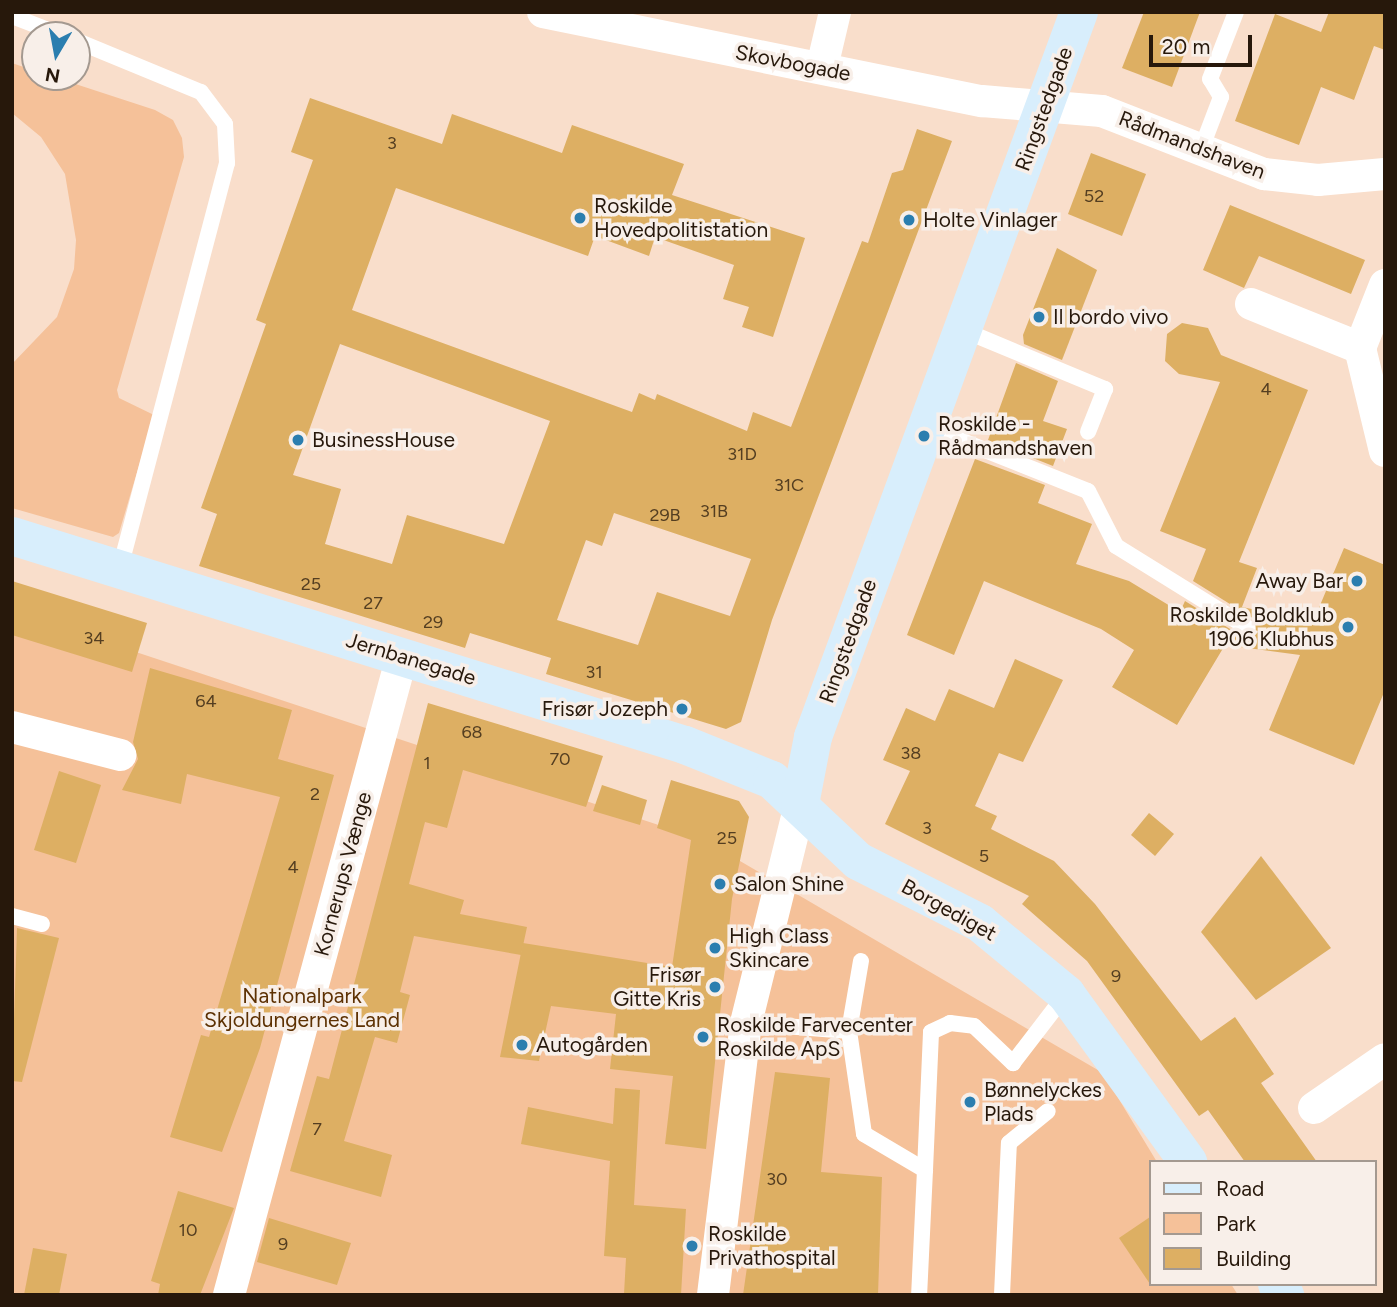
<!DOCTYPE html>
<meta charset="utf-8">
<style>
body{margin:0}
#map{position:relative;width:1397px;height:1307px;overflow:hidden;background:#f9decb;font-family:Figtree,sans-serif}
div>[style]{position:absolute}
.green>*{inset:0;background:#f5c199}
.building>*{inset:0;background:#ddaf63}
.lane>*{height:16px;margin:-8px;padding:0 8px;transform-origin:8px;border-radius:8px;background:#fff}
.street>*{height:32px;margin:-16px;padding:0 16px;transform-origin:16px;border-radius:16px;background:#fff}
.secondary>*{height:38px;margin:-19px;padding:0 19px;transform-origin:19px;border-radius:19px;background:#d8eefc}
.dots>*{width:19px;height:19px;translate:-50% -50%;box-sizing:border-box;border:4px solid #f8efe9;border-radius:50%}
span{translate:-50% -50%;white-space:nowrap;text-align:center;line-height:1.15;-webkit-text-stroke:7px #f8efe9;paint-order:stroke}
.number-label{font-size:18px;color:#543e21}
.number-label span{-webkit-text-stroke-width:0}
.street-label{font-size:21px;color:#27180b}
.poi-label{font-size:21px;color:#27180b}
.left{translate:0 -50%;text-align:left}
.right{translate:-100% -50%;text-align:right}
.park-label{font-size:21px;color:#5d3103}
.frame{position:absolute;inset:0;border:14px solid #27180b;pointer-events:none}
.legend{position:absolute;left:1149px;top:1160px;width:228px;height:126px;box-sizing:border-box;background:#f8efe9;border:2px solid #a49990;margin:0;padding:9px 12px;list-style:none;font-size:21px;color:#27180b}
.legend li{display:flex;align-items:center;gap:14px;height:35px}
.legend b{width:35px;border:2px solid #a49990}
.north{position:absolute;left:21px;top:21px;width:70px;height:70px;box-sizing:border-box;background:#f8efe9;border:2px solid #a49990;border-radius:50%;rotate:190deg;font-size:19px;font-weight:700;line-height:28px;text-align:center;color:#27180b}
.north::after{content:'';display:block;margin:auto;width:24px;height:32px;background:#2b7eaf;clip-path:polygon(50% 0,100% 100%,50% 72%,0 100%)}
.scale{position:absolute;left:1149px;top:35px;width:103px;height:32px;box-sizing:border-box;border:4px solid #27180b;border-top:0;padding-left:9px;font-size:21px;line-height:24px;white-space:nowrap;color:#27180b;-webkit-text-stroke:5px #f8efe9;paint-order:stroke}
</style>
<div id="map">
<div class="green">
<i style="clip-path:polygon(12px 63px,35px 71px,35px 77px,54px 77px,155px 110px,173px 120px,182px 138px,184px 157px,117px 390px,119px 398px,154px 415px,119px 533px,113px 537px,12px 508px,12px 364px,57px 317px,74px 269px,76px 240px,65px 174px,41px 137px,12px 113px)"></i>
<i style="clip-path:polygon(12px 611px,704px 840px,1103px 1073px,1157px 1162px,1150px 1162px,1150px 1284px,1231px 1284px,1238px 1295px,12px 1295px)"></i>
</div>
<div class="building">
<i style="clip-path:polygon(1144px 12px,1200px 12px,1172px 87px,1122px 68px)"></i>
<i style="clip-path:polygon(1329px 12px,1385px 12px,1385px 50px,1374px 46px,1354px 100px,1321px 87px,1299px 145px,1235px 121px,1275px 14px,1321px 32px)"></i>
<i style="clip-path:polygon(evenodd,310px 98px,442px 144px,452px 114px,562px 153px,572px 125px,684px 164px,672px 195px,805px 238px,773px 337px,742px 327px,749px 307px,723px 299px,734px 265px,655px 237px,649px 256px,595px 236px,588px 256px,396px 188px,352px 310px,632px 412px,639px 393px,655px 400px,657px 394px,747px 431px,753px 412px,791px 427px,862px 241px,868px 243px,892px 173px,903px 170px,917px 129px,952px 141px,772px 620px,741px 722px,726px 729px,546px 674px,551px 658px,470px 633px,465px 648px,199px 566px,217px 514px,201px 508px,266px 324px,256px 320px,313px 160px,291px 152px,310px 98px,340px 344px,550px 421px,504px 544px,407px 515px,392px 564px,325px 544px,341px 489px,293px 475px,340px 344px,310px 98px,614px 513px,751px 559px,730px 616px,657px 592px,638px 645px,557px 620px,586px 540px,602px 546px,614px 513px)"></i>
<i style="clip-path:polygon(1091px 153px,1146px 174px,1122px 236px,1068px 214px)"></i>
<i style="clip-path:polygon(1230px 205px,1365px 260px,1351px 294px,1259px 256px,1244px 288px,1203px 270px)"></i>
<i style="clip-path:polygon(1057px 248px,1097px 270px,1062px 360px,1024px 344px,1023px 335px)"></i>
<i style="clip-path:polygon(1182px 323px,1208px 328px,1221px 355px,1308px 390px,1239px 562px,1257px 568px,1242px 607px,1313px 622px,1344px 548px,1385px 565px,1385px 690px,1354px 765px,1269px 730px,1300px 655px,1225px 645px,1177px 725px,1112px 687px,1134px 650px,1101px 629px,984px 581px,954px 655px,907px 635px,975px 459px,1045px 485px,1038px 503px,1092px 524px,1076px 564px,1129px 581px,1180px 612px,1185px 601px,1243px 637px,1256px 634px,1254px 619px,1193px 581px,1206px 549px,1160px 531px,1220px 382px,1179px 374px,1165px 361px,1167px 334px)"></i>
<i style="clip-path:polygon(1016px 363px,1058px 381px,1043px 421px,1067px 429px,1053px 466px,988px 440px)"></i>
<i style="clip-path:polygon(12px 581px,147px 623px,132px 672px,12px 635px)"></i>
<i style="clip-path:polygon(1015px 659px,1063px 680px,1023px 762px,999px 753px,975px 806px,997px 816px,991px 829px,1054px 861px,1095px 904px,1201px 1041px,1235px 1017px,1274px 1074px,1261px 1083px,1317px 1162px,1245px 1162px,1208px 1110px,1199px 1116px,1087px 961px,1022px 904px,1029px 896px,885px 824px,910px 771px,883px 760px,906px 708px,935px 721px,949px 689px,994px 708px)"></i>
<i style="clip-path:polygon(150px 668px,292px 710px,278px 759px,334px 775px,260px 1048px,222px 1152px,170px 1137px,201px 1035px,209px 1037px,280px 797px,187px 774px,181px 804px,122px 790px,138px 759px,133px 742px)"></i>
<i style="clip-path:polygon(428px 703px,603px 756px,586px 807px,463px 770px,447px 828px,425px 822px,409px 884px,464px 900px,460px 914px,527px 927px,521px 955px,414px 936px,400px 992px,410px 995px,397px 1043px,375px 1037px,344px 1141px,392px 1155px,381px 1197px,290px 1171px,317px 1076px,329px 1079px)"></i>
<i style="clip-path:polygon(59px 771px,101px 785px,76px 863px,34px 850px)"></i>
<i style="clip-path:polygon(671px 780px,739px 801px,749px 817px,732px 899px,706px 1149px,665px 1144px,673px 1076px,610px 1069px,616px 1014px,551px 1006px,539px 1061px,500px 1057px,523px 943px,672px 967px,691px 840px,657px 828px)"></i>
<i style="clip-path:polygon(602px 785px,647px 800px,640px 825px,593px 811px)"></i>
<i style="clip-path:polygon(1149px 813px,1174px 834px,1155px 856px,1131px 835px)"></i>
<i style="clip-path:polygon(1261px 856px,1331px 948px,1256px 1000px,1201px 932px)"></i>
<i style="clip-path:polygon(17px 928px,59px 938px,22px 1082px,12px 1081px)"></i>
<i style="clip-path:polygon(775px 1072px,830px 1078px,821px 1172px,882px 1177px,878px 1295px,743px 1295px)"></i>
<i style="clip-path:polygon(615px 1088px,640px 1090px,634px 1205px,686px 1209px,681px 1295px,624px 1294px,626px 1258px,604px 1256px,610px 1161px,521px 1144px,528px 1107px,613px 1124px)"></i>
<i style="clip-path:polygon(178px 1191px,234px 1208px,200px 1295px,158px 1295px,160px 1284px,151px 1281px)"></i>
<i style="clip-path:polygon(1150px 1217px,1150px 1284px,1119px 1238px)"></i>
<i style="clip-path:polygon(269px 1218px,351px 1243px,337px 1285px,257px 1262px)"></i>
<i style="clip-path:polygon(33px 1248px,67px 1254px,59px 1295px,24px 1295px)"></i>
</div>
<div class="lane">
<i style="left:12px;top:16px;width:53px;rotate:21.2deg"></i>
<i style="left:77px;top:41px;width:134px;rotate:22.4deg"></i>
<i style="left:201px;top:92px;width:40px;rotate:53deg"></i>
<i style="left:225px;top:124px;width:39px;rotate:87deg"></i>
<i style="left:227px;top:163px;width:420px;rotate:104.8deg"></i>
<i style="left:1200px;top:152px;width:59px;rotate:-69.1deg"></i>
<i style="left:1221px;top:97px;width:21px;rotate:-121deg"></i>
<i style="left:1210px;top:79px;width:72px;rotate:-68.8deg"></i>
<i style="left:963px;top:330px;width:154px;rotate:22.6deg"></i>
<i style="left:1105px;top:389px;width:46px;rotate:111.6deg"></i>
<i style="left:927px;top:427px;width:173px;rotate:21.7deg"></i>
<i style="left:1088px;top:491px;width:62px;rotate:63deg"></i>
<i style="left:1116px;top:546px;width:155px;rotate:31.8deg"></i>
<i style="left:12px;top:916px;width:31px;rotate:15deg"></i>
<i style="left:746px;top:1023px;width:103px;rotate:4.4deg"></i>
<i style="left:849px;top:1031px;width:104px;rotate:81.7deg"></i>
<i style="left:864px;top:1134px;width:71px;rotate:30.5deg"></i>
<i style="left:925px;top:1170px;width:125px;rotate:92.7deg"></i>
<i style="left:849px;top:1031px;width:71px;rotate:-80.3deg"></i>
<i style="left:925px;top:1170px;width:138px;rotate:-87.5deg"></i>
<i style="left:931px;top:1032px;width:21px;rotate:-25deg"></i>
<i style="left:950px;top:1023px;width:24px;rotate:7deg"></i>
<i style="left:974px;top:1026px;width:54px;rotate:43.5deg"></i>
<i style="left:1013px;top:1063px;width:87px;rotate:-52.5deg"></i>
<i style="left:1002px;top:1295px;width:152px;rotate:-87.4deg"></i>
<i style="left:1009px;top:1143px;width:50px;rotate:-39.4deg"></i>
</div>
<div class="street">
<i style="left:543px;top:12px;width:448px;rotate:11.5deg"></i>
<i style="left:982px;top:101px;width:120px;rotate:4.8deg"></i>
<i style="left:1102px;top:111px;width:174px;rotate:21.3deg"></i>
<i style="left:1264px;top:174px;width:54px;rotate:6.3deg"></i>
<i style="left:1318px;top:180px;width:67px;rotate:-5.1deg"></i>
<i style="left:822px;top:67px;width:57px;rotate:-76.7deg"></i>
<i style="left:1385px;top:285px;width:68px;rotate:111.6deg"></i>
<i style="left:1360px;top:348px;width:106px;rotate:76.4deg"></i>
<i style="left:1251px;top:304px;width:118px;rotate:22deg"></i>
<i style="left:12px;top:727px;width:112px;rotate:14.5deg"></i>
<i style="left:1314px;top:1108px;width:86px;rotate:-34.6deg"></i>
<i style="left:229px;top:1295px;width:662px;rotate:-74.85deg"></i>
<i style="left:713px;top:1295px;width:274px;rotate:-83.1deg"></i>
<i style="left:746px;top:1023px;width:226px;rotate:-76.1deg"></i>
</div>
<div class="secondary">
<i style="left:12px;top:536px;width:705px;rotate:17.25deg"></i>
<i style="left:685px;top:745px;width:94px;rotate:21.9deg"></i>
<i style="left:772px;top:780px;width:118px;rotate:43.3deg"></i>
<i style="left:858px;top:861px;width:137px;rotate:26.9deg"></i>
<i style="left:980px;top:923px;width:112px;rotate:39.5deg"></i>
<i style="left:1066px;top:994px;width:208px;rotate:54deg"></i>
<i style="left:800px;top:804px;width:68px;rotate:-79deg"></i>
<i style="left:813px;top:737px;width:772px;rotate:-69.85deg"></i>
<i style="left:1277px;top:1284px;width:14px;rotate:54deg"></i>
</div>
<div class="dots">
<i style="left:580px;top:218px;background:#2b7eaf"></i>
<i style="left:909px;top:220px;background:#2b7eaf"></i>
<i style="left:1039px;top:317px;background:#2b7eaf"></i>
<i style="left:924px;top:436px;background:#2b7eaf"></i>
<i style="left:298px;top:440px;background:#2b7eaf"></i>
<i style="left:1357px;top:581px;background:#2b7eaf"></i>
<i style="left:1348px;top:627px;background:#2b7eaf"></i>
<i style="left:682px;top:709px;background:#2b7eaf"></i>
<i style="left:720px;top:884px;background:#2b7eaf"></i>
<i style="left:715px;top:948px;background:#2b7eaf"></i>
<i style="left:715px;top:987px;background:#2b7eaf"></i>
<i style="left:703px;top:1037px;background:#2b7eaf"></i>
<i style="left:522px;top:1045px;background:#2b7eaf"></i>
<i style="left:970px;top:1102px;background:#2b7eaf"></i>
<i style="left:692px;top:1246px;background:#2b7eaf"></i>
</div>
<div class="number-label">
<span style="left:392px;top:143px">3</span>
<span style="left:1094px;top:196px">52</span>
<span style="left:1266px;top:389px">4</span>
<span style="left:742px;top:454px">31D</span>
<span style="left:789px;top:485px">31C</span>
<span style="left:714px;top:511px">31B</span>
<span style="left:665px;top:515px">29B</span>
<span style="left:311px;top:584px">25</span>
<span style="left:373px;top:603px">27</span>
<span style="left:433px;top:622px">29</span>
<span style="left:94px;top:638px">34</span>
<span style="left:594px;top:672px">31</span>
<span style="left:206px;top:701px">64</span>
<span style="left:472px;top:732px">68</span>
<span style="left:911px;top:753px">38</span>
<span style="left:560px;top:759px">70</span>
<span style="left:427px;top:763px">1</span>
<span style="left:315px;top:794px">2</span>
<span style="left:927px;top:828px">3</span>
<span style="left:727px;top:838px">25</span>
<span style="left:984px;top:856px">5</span>
<span style="left:293px;top:867px">4</span>
<span style="left:1116px;top:976px">9</span>
<span style="left:317px;top:1129px">7</span>
<span style="left:777px;top:1179px">30</span>
<span style="left:188px;top:1230px">10</span>
<span style="left:283px;top:1244px">9</span>
</div>
<div class="street-label">
<span style="left:793px;top:63px;rotate:11deg">Skovbogade</span>
<span style="left:1044px;top:109px;rotate:-70deg">Ringstedgade</span>
<span style="left:1192px;top:145px;rotate:21deg">Rådmandshaven</span>
<span style="left:848px;top:641px;rotate:-70deg">Ringstedgade</span>
<span style="left:411px;top:659px;rotate:17deg">Jernbanegade</span>
<span style="left:343px;top:874px;rotate:-75deg">Kornerups Vænge</span>
<span style="left:949px;top:910px;rotate:29deg">Borgediget</span>
</div>
<div class="poi-label">
<span class="left" style="left:594px;top:218px">Roskilde<br>Hovedpolitistation</span>
<span class="left" style="left:923px;top:220px">Holte Vinlager</span>
<span class="left" style="left:1053px;top:317px">Il bordo vivo</span>
<span class="left" style="left:938px;top:436px">Roskilde -<br>Rådmandshaven</span>
<span class="left" style="left:312px;top:440px">BusinessHouse</span>
<span class="right" style="left:1343px;top:581px">Away Bar</span>
<span class="right" style="left:1334px;top:627px">Roskilde Boldklub<br>1906 Klubhus</span>
<span class="right" style="left:668px;top:709px">Frisør Jozeph</span>
<span class="left" style="left:734px;top:884px">Salon Shine</span>
<span class="left" style="left:729px;top:948px">High Class<br>Skincare</span>
<span class="right" style="left:701px;top:987px">Frisør<br>Gitte Kris</span>
<span class="left" style="left:717px;top:1037px">Roskilde Farvecenter<br>Roskilde ApS</span>
<span class="left" style="left:536px;top:1045px">Autogården</span>
<span class="left" style="left:984px;top:1102px">Bønnelyckes<br>Plads</span>
<span class="left" style="left:708px;top:1246px">Roskilde<br>Privathospital</span>
</div>
<div class="park-label">
<span style="left:302px;top:1008px">Nationalpark<br>Skjoldungernes Land</span>
</div>
<div class="frame"></div>
<ul class="legend">
<li><b style="height:9px;background:#d8eefc"></b>Road</li>
<li><b style="height:19px;background:#f5c199"></b>Park</li>
<li><b style="height:19px;background:#ddaf63"></b>Building</li>
</ul>
<div class="north">N</div>
<div class="scale">20 m</div>
</div>
